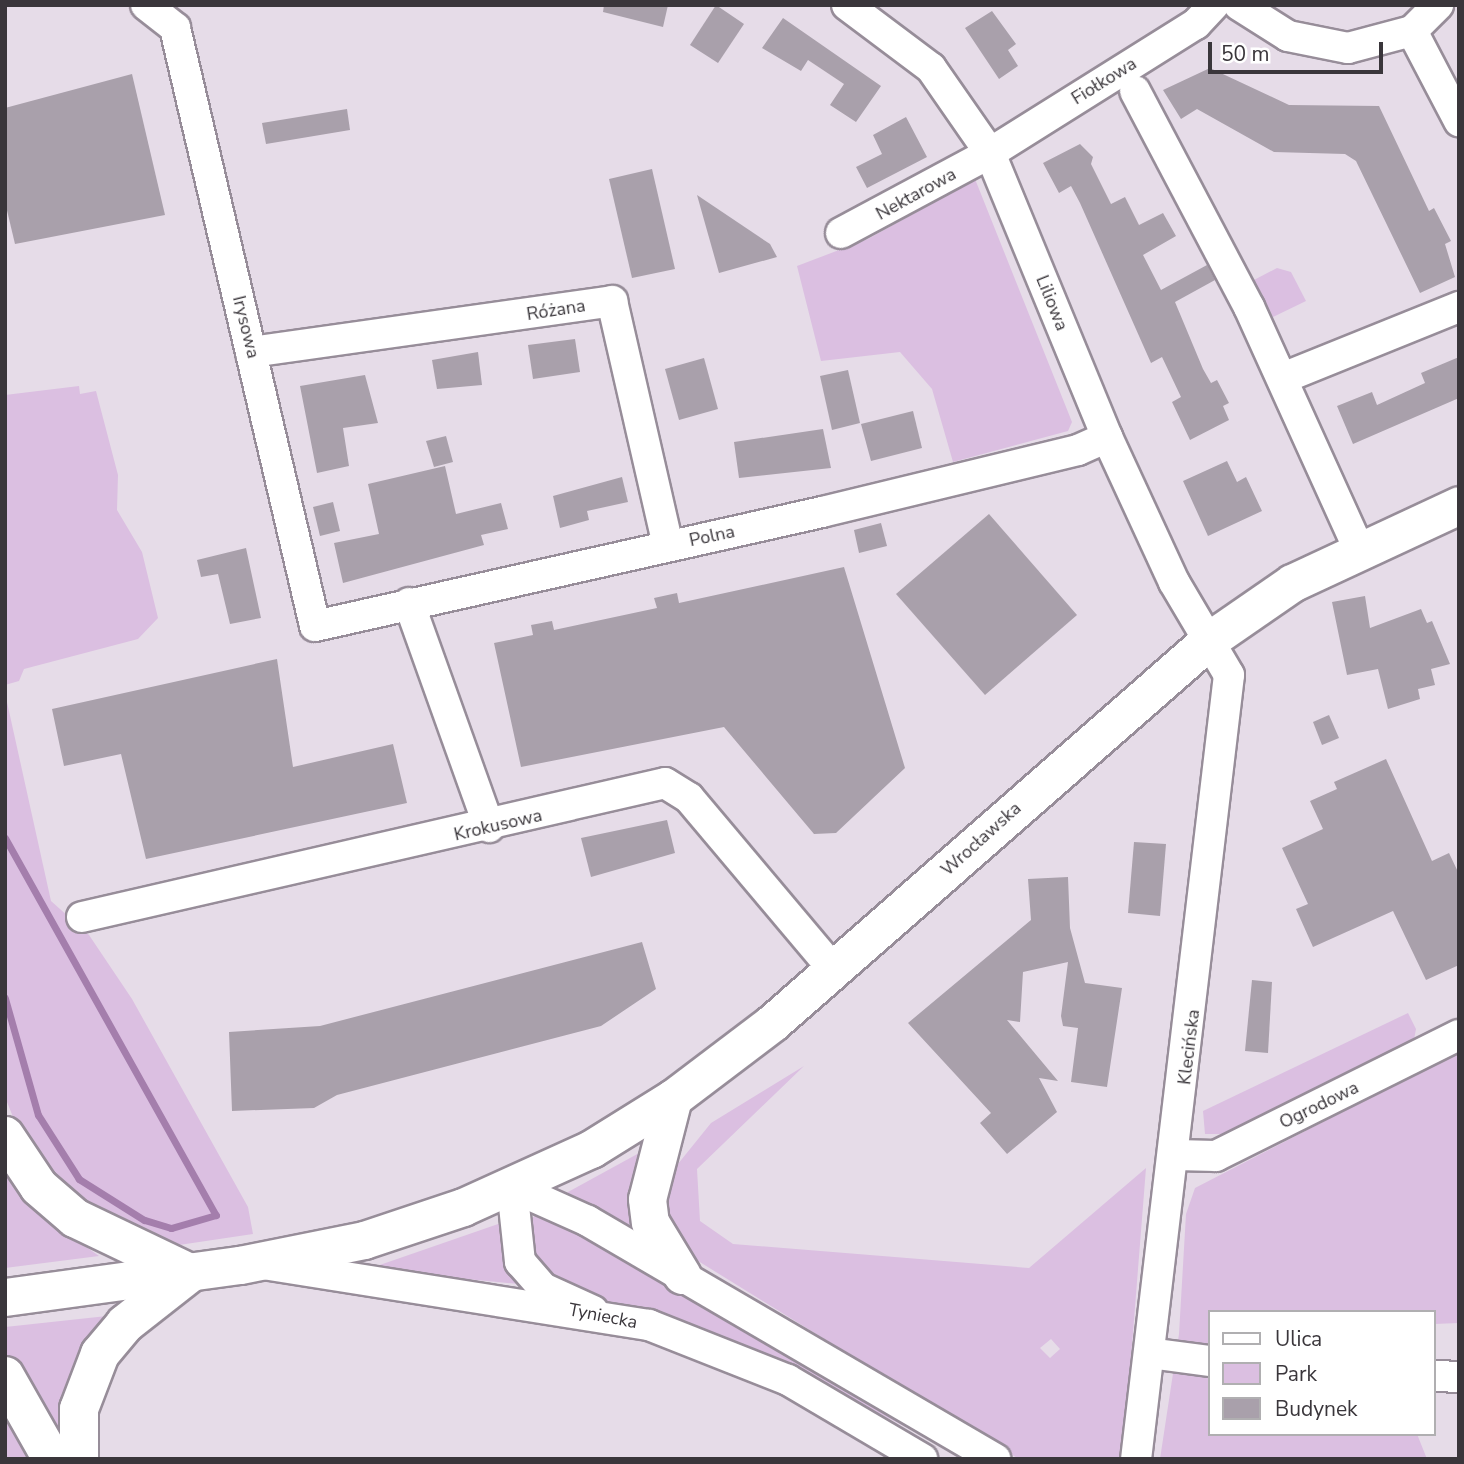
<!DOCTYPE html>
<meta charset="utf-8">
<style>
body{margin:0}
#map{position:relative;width:1464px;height:1464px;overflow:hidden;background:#e6dce8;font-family:"Nunito Sans",sans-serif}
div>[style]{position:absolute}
.green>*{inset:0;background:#dbbfe1}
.stream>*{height:7px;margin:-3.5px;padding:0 3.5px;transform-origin:3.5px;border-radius:3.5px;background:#a47eac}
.building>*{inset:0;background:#a9a0ab}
.roads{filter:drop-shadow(2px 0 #978d99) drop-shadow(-2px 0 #978d99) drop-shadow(0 2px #978d99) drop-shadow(0 -2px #978d99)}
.minor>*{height:30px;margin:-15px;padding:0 15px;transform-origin:15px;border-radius:15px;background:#fff}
.major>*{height:37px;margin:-18.5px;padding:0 18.5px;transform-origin:18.5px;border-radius:18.5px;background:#fff}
.highway>*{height:38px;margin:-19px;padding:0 19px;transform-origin:19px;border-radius:19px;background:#fff}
span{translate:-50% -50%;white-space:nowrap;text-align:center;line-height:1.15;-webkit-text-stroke:5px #fff;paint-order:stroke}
.street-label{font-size:18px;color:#3a363b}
.frame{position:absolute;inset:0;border:7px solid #3a363b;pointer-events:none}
.legend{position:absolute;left:1208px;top:1310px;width:228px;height:126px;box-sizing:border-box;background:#fff;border:2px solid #b0afb1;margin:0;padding:9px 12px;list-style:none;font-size:21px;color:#3a363b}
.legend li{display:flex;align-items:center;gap:14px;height:35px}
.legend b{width:35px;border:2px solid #b0afb1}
.scale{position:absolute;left:1208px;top:42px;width:175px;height:32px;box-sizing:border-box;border:4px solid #3a363b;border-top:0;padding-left:9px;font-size:21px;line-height:24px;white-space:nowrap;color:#3a363b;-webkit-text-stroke:5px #fff;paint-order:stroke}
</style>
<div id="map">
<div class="green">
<i style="clip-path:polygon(975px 179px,1072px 422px,1068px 431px,953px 462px,932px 389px,900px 352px,821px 361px,797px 266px,868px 239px)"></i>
<i style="clip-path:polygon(1277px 268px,1291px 272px,1306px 301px,1273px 317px,1254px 280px)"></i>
<i style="clip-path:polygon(79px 386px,80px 394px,96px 391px,118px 475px,117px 510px,142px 552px,158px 618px,138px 639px,24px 669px,19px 681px,5px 685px,5px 395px)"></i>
<i style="clip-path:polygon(5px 693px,51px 901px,89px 935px,132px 999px,248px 1207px,253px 1234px,179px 1245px,152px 1241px,70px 1200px,15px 1122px,5px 1097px)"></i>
<i style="clip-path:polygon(1408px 1013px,1416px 1029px,1413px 1045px,1229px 1134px,1205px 1134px,1203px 1111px)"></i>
<i style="clip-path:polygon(1459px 1052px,1459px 1323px,1434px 1324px,1434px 1312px,1210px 1312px,1210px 1434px,1417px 1434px,1427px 1459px,1160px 1459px,1179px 1334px,1186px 1214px,1195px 1188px)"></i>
<i style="clip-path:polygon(evenodd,804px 1066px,697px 1169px,700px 1221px,733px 1244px,1029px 1268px,1146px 1168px,1123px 1459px,1019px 1459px,690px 1256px,663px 1203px,665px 1180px,711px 1123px,804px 1066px,1051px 1339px,1060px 1349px,1050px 1358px,1040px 1348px,1051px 1339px)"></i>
<i style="clip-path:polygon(641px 1152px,637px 1232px,566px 1195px,568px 1192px)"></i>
<i style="clip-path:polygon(5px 1166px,72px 1237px,99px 1256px,5px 1268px)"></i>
<i style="clip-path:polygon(536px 1215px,608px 1248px,967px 1459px,773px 1358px,576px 1292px,536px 1265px,527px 1222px)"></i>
<i style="clip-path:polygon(501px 1223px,519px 1284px,374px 1270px,374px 1267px)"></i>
<i style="clip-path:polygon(107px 1316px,65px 1450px,5px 1358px,5px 1327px)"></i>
<i style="clip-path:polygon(5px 1403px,33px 1459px,5px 1459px)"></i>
</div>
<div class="stream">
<i style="left:5px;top:838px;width:432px;rotate:60.8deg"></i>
<i style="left:216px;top:1215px;width:47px;rotate:163.9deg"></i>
<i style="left:171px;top:1228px;width:28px;rotate:-163deg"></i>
<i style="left:144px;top:1220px;width:77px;rotate:-147.8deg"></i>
<i style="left:79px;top:1179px;width:76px;rotate:-122.6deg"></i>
<i style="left:38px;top:1115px;width:122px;rotate:-105.8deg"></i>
</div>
<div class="building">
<i style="clip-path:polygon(604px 5px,668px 5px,663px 27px,603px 12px)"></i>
<i style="clip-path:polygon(716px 5px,744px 24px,718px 63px,690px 45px)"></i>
<i style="clip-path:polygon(992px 11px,1016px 44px,1008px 50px,1018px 66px,999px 79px,965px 28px)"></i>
<i style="clip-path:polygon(783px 18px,881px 86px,856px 122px,830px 105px,844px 84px,808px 60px,801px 71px,762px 48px)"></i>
<i style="clip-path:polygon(1210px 68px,1289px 105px,1379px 106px,1429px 211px,1434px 208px,1451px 241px,1445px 244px,1455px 277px,1420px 293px,1356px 161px,1345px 154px,1274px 152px,1197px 109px,1181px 119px,1163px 90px)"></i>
<i style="clip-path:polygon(132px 74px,165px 215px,15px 244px,5px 202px,5px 108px)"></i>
<i style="clip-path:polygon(347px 109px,350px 130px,266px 144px,262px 123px)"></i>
<i style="clip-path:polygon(906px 117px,927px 157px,867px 188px,856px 167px,882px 154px,873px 135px)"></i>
<i style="clip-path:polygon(1080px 144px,1093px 157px,1091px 164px,1111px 204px,1125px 197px,1139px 225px,1163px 213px,1176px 236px,1143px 255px,1161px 290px,1207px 265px,1215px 280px,1175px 302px,1203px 369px,1211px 383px,1217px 380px,1229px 403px,1223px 406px,1229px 420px,1190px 440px,1172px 402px,1181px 397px,1162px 357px,1151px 363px,1080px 203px,1071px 186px,1059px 193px,1043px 163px)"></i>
<i style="clip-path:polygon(652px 169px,675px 269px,632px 278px,609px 179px)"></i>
<i style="clip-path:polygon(697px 195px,770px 244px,777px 257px,719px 273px)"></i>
<i style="clip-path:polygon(575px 339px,580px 372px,533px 379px,528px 345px)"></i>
<i style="clip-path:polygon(478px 352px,482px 385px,437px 389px,432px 360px)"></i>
<i style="clip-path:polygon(1459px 357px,1459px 398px,1353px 444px,1337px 406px,1372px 392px,1377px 405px,1425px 383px,1421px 373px)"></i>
<i style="clip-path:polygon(704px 358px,718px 409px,679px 420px,665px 369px)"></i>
<i style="clip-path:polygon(848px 370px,860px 423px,832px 430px,820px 376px)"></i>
<i style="clip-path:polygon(365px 375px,378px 423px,343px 428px,349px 466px,317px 473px,300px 386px)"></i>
<i style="clip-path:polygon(913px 411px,922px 448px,871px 461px,861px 424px)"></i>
<i style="clip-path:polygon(823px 429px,831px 468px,739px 478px,734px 442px)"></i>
<i style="clip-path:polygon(446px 436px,453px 462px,434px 467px,426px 441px)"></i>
<i style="clip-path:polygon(1227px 461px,1237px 482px,1246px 477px,1262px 511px,1208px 536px,1183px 481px)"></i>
<i style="clip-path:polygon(445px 466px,456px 514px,501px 503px,508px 529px,481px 535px,484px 545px,343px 583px,334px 543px,379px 534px,368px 484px)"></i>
<i style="clip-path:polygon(622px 477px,628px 502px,587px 511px,589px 520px,560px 528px,553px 496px)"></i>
<i style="clip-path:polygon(333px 502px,340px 531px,320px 536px,313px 507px)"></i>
<i style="clip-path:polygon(989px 514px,1077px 615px,985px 695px,896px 594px)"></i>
<i style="clip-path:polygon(881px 523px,887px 546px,859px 553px,854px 530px)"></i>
<i style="clip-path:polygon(246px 548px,261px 618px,230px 624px,218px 574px,201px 577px,197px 560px)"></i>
<i style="clip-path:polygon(844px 567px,905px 768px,836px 833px,814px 834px,724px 727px,521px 767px,494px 643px,533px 635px,531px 625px,552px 621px,554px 630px,657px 608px,654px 598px,677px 593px,679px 603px)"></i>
<i style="clip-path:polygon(1365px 596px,1370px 628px,1421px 609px,1427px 623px,1432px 621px,1450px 664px,1431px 669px,1435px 685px,1418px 689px,1420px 699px,1388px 709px,1378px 669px,1347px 675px,1332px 602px)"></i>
<i style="clip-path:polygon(277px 659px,293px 767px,393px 744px,407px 803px,146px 859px,121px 754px,64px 766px,52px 709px)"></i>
<i style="clip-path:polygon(1329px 715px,1339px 738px,1322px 745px,1313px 722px)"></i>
<i style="clip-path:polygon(1386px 759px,1432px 861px,1449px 853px,1459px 874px,1459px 965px,1426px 980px,1393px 911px,1313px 947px,1296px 909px,1308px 904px,1282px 848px,1323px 829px,1310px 801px,1337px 789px,1334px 782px)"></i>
<i style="clip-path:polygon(667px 820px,675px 853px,591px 877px,581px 838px)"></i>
<i style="clip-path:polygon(1134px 842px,1166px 844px,1160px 916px,1128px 913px)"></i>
<i style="clip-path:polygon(1068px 877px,1070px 928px,1085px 983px,1122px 988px,1107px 1087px,1071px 1082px,1078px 1028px,1063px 1026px,1061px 1016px,1068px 962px,1023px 972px,1020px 1022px,1007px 1020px,1058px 1081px,1039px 1078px,1057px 1112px,1007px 1154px,980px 1123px,991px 1113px,908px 1023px,1031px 920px,1028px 879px)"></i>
<i style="clip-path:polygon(642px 942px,656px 989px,601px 1026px,337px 1095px,314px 1108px,232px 1111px,229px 1032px,320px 1026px)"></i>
<i style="clip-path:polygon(1252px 980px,1272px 982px,1268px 1053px,1245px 1051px)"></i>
</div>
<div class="roads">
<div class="minor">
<i style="left:146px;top:5px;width:37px;rotate:38deg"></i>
<i style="left:175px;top:28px;width:614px;rotate:76.82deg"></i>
<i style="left:315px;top:626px;width:520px;rotate:-12.67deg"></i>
<i style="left:822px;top:512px;width:263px;rotate:-13.6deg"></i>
<i style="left:1078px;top:450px;width:32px;rotate:-24deg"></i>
<i style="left:847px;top:5px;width:105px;rotate:36.9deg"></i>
<i style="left:931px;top:68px;width:103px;rotate:55.2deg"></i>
<i style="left:990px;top:153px;width:307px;rotate:67.6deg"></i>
<i style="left:1107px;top:437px;width:160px;rotate:65.2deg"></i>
<i style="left:1174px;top:582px;width:108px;rotate:59.4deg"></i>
<i style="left:1229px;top:675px;width:789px;rotate:96.76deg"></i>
<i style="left:1239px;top:5px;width:58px;rotate:32.3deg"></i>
<i style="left:1288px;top:36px;width:61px;rotate:11.3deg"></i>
<i style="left:1348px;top:48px;width:66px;rotate:-14.9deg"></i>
<i style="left:1412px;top:31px;width:37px;rotate:-45deg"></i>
<i style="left:1412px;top:31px;width:102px;rotate:62.4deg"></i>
<i style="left:1135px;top:91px;width:244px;rotate:62.2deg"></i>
<i style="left:1249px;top:307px;width:266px;rotate:65.6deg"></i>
<i style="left:841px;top:233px;width:169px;rotate:-28.2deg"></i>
<i style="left:990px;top:153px;width:243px;rotate:-32.1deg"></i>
<i style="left:1196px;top:24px;width:26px;rotate:-47deg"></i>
<i style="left:251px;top:352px;width:365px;rotate:-8deg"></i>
<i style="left:612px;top:301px;width:250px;rotate:77.1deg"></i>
<i style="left:1283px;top:378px;width:190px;rotate:-22deg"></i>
<i style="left:409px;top:603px;width:238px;rotate:70.3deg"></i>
<i style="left:82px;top:917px;width:598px;rotate:-12.94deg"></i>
<i style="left:665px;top:783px;width:28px;rotate:32deg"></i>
<i style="left:689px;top:798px;width:225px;rotate:49.9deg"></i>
<i style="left:1176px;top:1155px;width:40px;rotate:1.4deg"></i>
<i style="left:1216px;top:1156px;width:271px;rotate:-26.5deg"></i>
<i style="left:263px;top:1264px;width:391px;rotate:9deg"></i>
<i style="left:649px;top:1325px;width:149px;rotate:21.6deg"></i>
<i style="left:788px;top:1380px;width:156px;rotate:30.5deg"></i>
<i style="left:593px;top:1311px;width:55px;rotate:-155.3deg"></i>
<i style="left:543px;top:1288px;width:35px;rotate:-131deg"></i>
<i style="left:520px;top:1262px;width:75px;rotate:-96.1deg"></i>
<i style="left:512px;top:1187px;width:83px;rotate:24.1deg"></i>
<i style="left:588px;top:1221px;width:472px;rotate:30.3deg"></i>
<i style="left:1149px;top:1353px;width:62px;rotate:7.5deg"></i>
<i style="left:1434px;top:1376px;width:25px;rotate:2deg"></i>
</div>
<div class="major">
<i style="left:673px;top:1098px;width:104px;rotate:104.4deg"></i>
<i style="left:647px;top:1199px;width:23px;rotate:83deg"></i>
<i style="left:650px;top:1222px;width:62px;rotate:58.9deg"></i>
<i style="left:5px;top:1297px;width:237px;rotate:-7.8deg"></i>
<i style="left:240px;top:1265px;width:126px;rotate:-11.4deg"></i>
<i style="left:364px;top:1240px;width:104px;rotate:-18.4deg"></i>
<i style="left:463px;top:1207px;width:141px;rotate:-24.4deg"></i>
<i style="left:591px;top:1149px;width:97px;rotate:-31.9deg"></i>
<i style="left:673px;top:1098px;width:124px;rotate:-37.1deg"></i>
<i style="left:772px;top:1023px;width:580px;rotate:-41.22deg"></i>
<i style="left:1208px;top:641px;width:102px;rotate:-34.6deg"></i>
<i style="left:1292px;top:583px;width:184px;rotate:-25deg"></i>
</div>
<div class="highway">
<i style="left:5px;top:1136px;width:61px;rotate:56.3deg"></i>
<i style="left:39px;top:1187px;width:48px;rotate:40.7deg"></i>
<i style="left:75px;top:1218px;width:127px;rotate:25.6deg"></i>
<i style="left:5px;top:1376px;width:95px;rotate:60.5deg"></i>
<i style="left:79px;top:1459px;width:50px;rotate:-90deg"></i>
<i style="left:79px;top:1409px;width:59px;rotate:-69.1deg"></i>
<i style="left:100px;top:1354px;width:39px;rotate:-50deg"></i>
<i style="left:125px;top:1324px;width:83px;rotate:-38.1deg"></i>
</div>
</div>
<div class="street-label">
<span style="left:1104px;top:81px;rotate:-32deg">Fiołkowa</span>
<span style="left:916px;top:194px;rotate:-29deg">Nektarowa</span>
<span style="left:1052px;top:303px;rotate:68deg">Liliowa</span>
<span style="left:556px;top:310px;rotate:-9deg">Różana</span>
<span style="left:246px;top:327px;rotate:76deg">Irysowa</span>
<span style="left:712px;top:536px;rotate:-12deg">Polna</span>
<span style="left:498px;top:825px;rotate:-13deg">Krokusowa</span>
<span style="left:981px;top:839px;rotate:-42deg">Wrocławska</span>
<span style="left:1189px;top:1047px;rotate:-83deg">Klecińska</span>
<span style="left:1319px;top:1105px;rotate:-26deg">Ogrodowa</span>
<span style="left:603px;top:1316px;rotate:11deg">Tyniecka</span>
</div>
<div class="frame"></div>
<ul class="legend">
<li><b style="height:9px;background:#fff"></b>Ulica</li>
<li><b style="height:19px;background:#dbbfe1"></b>Park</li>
<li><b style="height:19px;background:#a9a0ab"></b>Budynek</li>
</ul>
<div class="scale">50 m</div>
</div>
